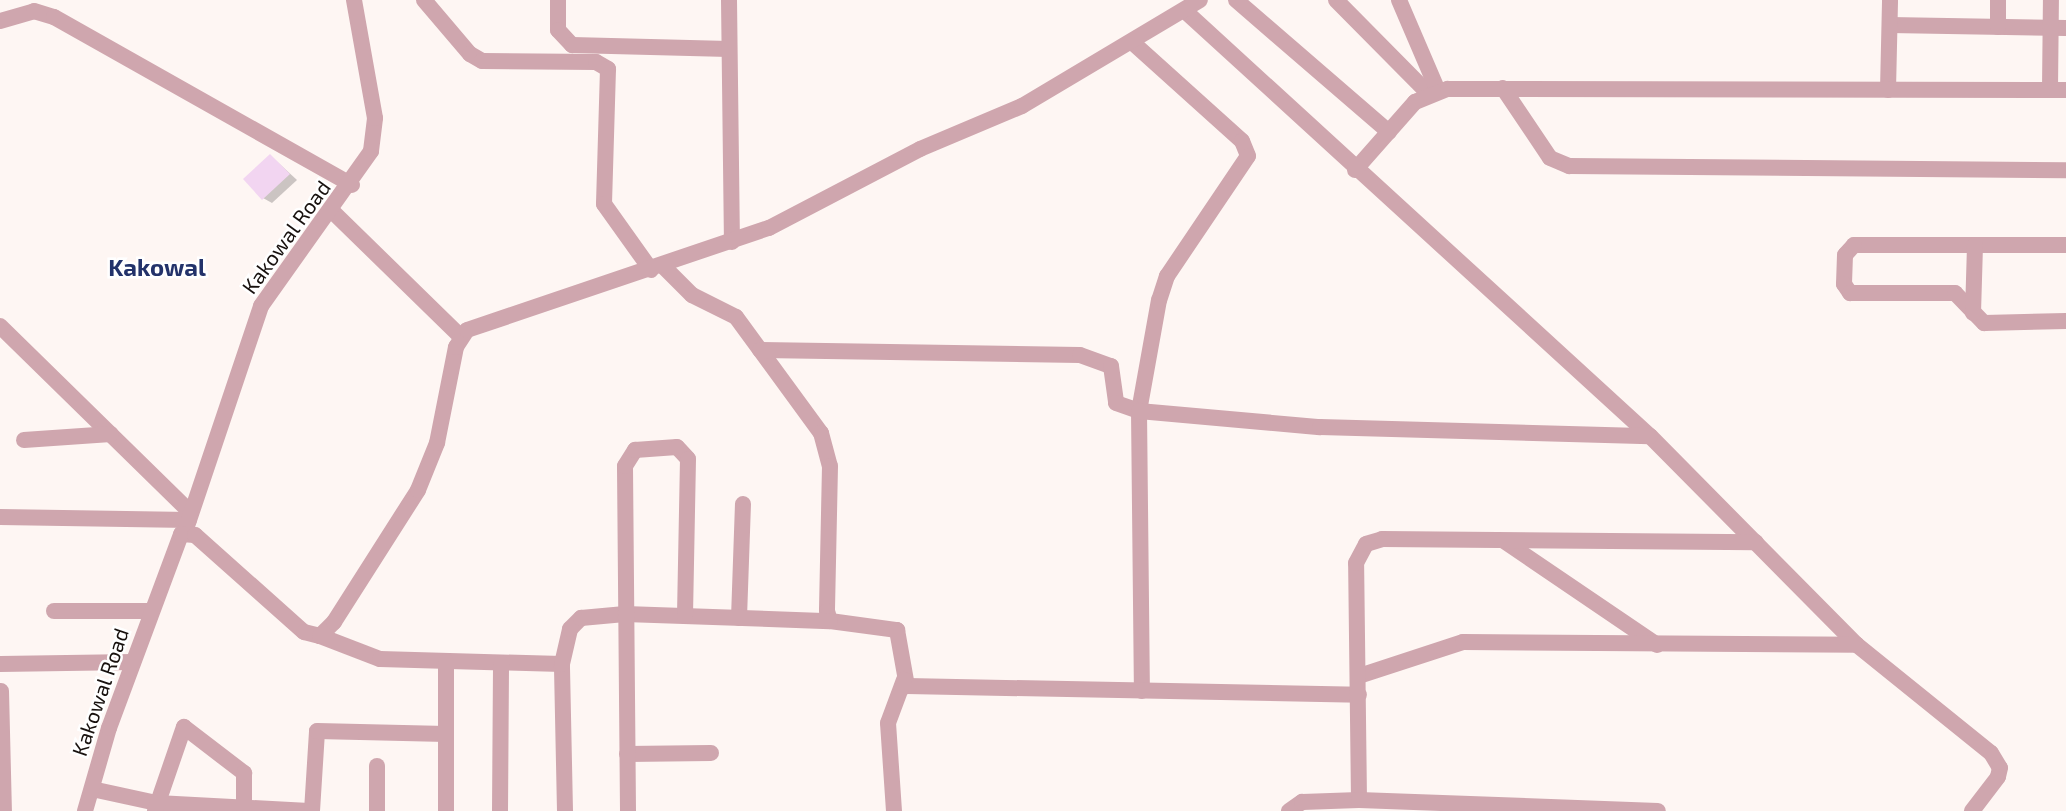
<!DOCTYPE html>
<style>
body{margin:0}
#map{position:relative;width:2066px;height:811px;overflow:hidden;background:#fef6f3;font-family:"Exo 2",sans-serif}
div>[style]{position:absolute}
.shadow>*{inset:0;background:#0003}
.building>*{inset:0;background:#f2d5f1}
.street>*{height:16px;margin:-8px;padding:0 8px;transform-origin:8px;border-radius:8px;background:#cfa6ae}
span{translate:-50% -50%;white-space:nowrap;text-align:center;line-height:1.15;-webkit-text-stroke:5px #fff;paint-order:stroke}
.street-label{font-size:21px;color:#18110e}
.quarter-label{font-size:24px;color:#23326a;font-weight:700}
</style>
<div id="map">
<div class="shadow">
<i style="clip-path:polygon(271px 156px,297px 180px,272px 203px,263px 198px)"></i>
</div>
<div class="building">
<i style="clip-path:polygon(270px 154px,290px 174px,262px 200px,243px 179px)"></i>
</div>
<div class="street">
<i style="left:424px;top:0;width:71px;rotate:49.6deg"></i>
<i style="left:470px;top:54px;width:14px;rotate:30deg"></i>
<i style="left:482px;top:61px;width:114px;rotate:0.5deg"></i>
<i style="left:596px;top:62px;width:14px;rotate:30deg"></i>
<i style="left:608px;top:69px;width:135px;rotate:91.7deg"></i>
<i style="left:604px;top:204px;width:81px;rotate:54.5deg"></i>
<i style="left:558px;top:0;width:30px;rotate:90deg"></i>
<i style="left:558px;top:30px;width:21px;rotate:47deg"></i>
<i style="left:572px;top:45px;width:157px;rotate:1.5deg"></i>
<i style="left:729px;top:0;width:242px;rotate:89.3deg"></i>
<i style="left:1236px;top:0;width:202px;rotate:40.8deg"></i>
<i style="left:1336px;top:0;width:132px;rotate:45.3deg"></i>
<i style="left:1399px;top:0;width:99px;rotate:66.8deg"></i>
<i style="left:1185px;top:11px;width:630px;rotate:42.43deg"></i>
<i style="left:1650px;top:436px;width:294px;rotate:45.3deg"></i>
<i style="left:1857px;top:645px;width:172px;rotate:38.9deg"></i>
<i style="left:1991px;top:753px;width:17px;rotate:59deg"></i>
<i style="left:2000px;top:768px;width:9px;rotate:103deg"></i>
<i style="left:1998px;top:777px;width:43px;rotate:127.4deg"></i>
<i style="left:0;top:21px;width:35px;rotate:-16deg"></i>
<i style="left:34px;top:11px;width:21px;rotate:17deg"></i>
<i style="left:54px;top:17px;width:342px;rotate:29.4deg"></i>
<i style="left:1890px;top:25px;width:176px;rotate:1deg"></i>
<i style="left:1998px;top:27px;width:27px;rotate:-90deg"></i>
<i style="left:1132px;top:42px;width:148px;rotate:42deg"></i>
<i style="left:1242px;top:141px;width:16px;rotate:68deg"></i>
<i style="left:1248px;top:156px;width:145px;rotate:124deg"></i>
<i style="left:1167px;top:276px;width:25px;rotate:108deg"></i>
<i style="left:1159px;top:300px;width:113px;rotate:100.2deg"></i>
<i style="left:1139px;top:411px;width:280px;rotate:89.4deg"></i>
<i style="left:1503px;top:88px;width:84px;rotate:56.1deg"></i>
<i style="left:1550px;top:158px;width:21px;rotate:23deg"></i>
<i style="left:1569px;top:166px;width:497px;rotate:0.5deg"></i>
<i style="left:2050px;top:89px;width:89px;rotate:-89.4deg"></i>
<i style="left:1888px;top:90px;width:90px;rotate:-88.7deg"></i>
<i style="left:1355px;top:170px;width:91px;rotate:-48.6deg"></i>
<i style="left:1415px;top:102px;width:35px;rotate:-22deg"></i>
<i style="left:1448px;top:89px;width:618px;rotate:0.09deg"></i>
<i style="left:332px;top:211px;width:180px;rotate:44.3deg"></i>
<i style="left:2066px;top:245px;width:212px;rotate:180deg"></i>
<i style="left:1854px;top:245px;width:13px;rotate:132deg"></i>
<i style="left:1845px;top:255px;width:29px;rotate:92deg"></i>
<i style="left:1844px;top:284px;width:11px;rotate:56deg"></i>
<i style="left:1850px;top:293px;width:105px"></i>
<i style="left:1955px;top:293px;width:42px;rotate:46deg"></i>
<i style="left:1984px;top:323px;width:82px;rotate:-1.4deg"></i>
<i style="left:663px;top:266px;width:41px;rotate:45deg"></i>
<i style="left:692px;top:295px;width:49px;rotate:26.6deg"></i>
<i style="left:736px;top:317px;width:144px;rotate:53.8deg"></i>
<i style="left:821px;top:433px;width:34px;rotate:75deg"></i>
<i style="left:830px;top:466px;width:145px;rotate:91.2deg"></i>
<i style="left:827px;top:611px;width:10px;rotate:73deg"></i>
<i style="left:830px;top:621px;width:68px;rotate:7.7deg"></i>
<i style="left:897px;top:630px;width:57px;rotate:79.9deg"></i>
<i style="left:907px;top:686px;width:452px;rotate:1.1deg"></i>
<i style="left:1973px;top:313px;width:68px;rotate:-88.3deg"></i>
<i style="left:0;top:326px;width:267px;rotate:44.4deg"></i>
<i style="left:760px;top:350px;width:320px;rotate:0.9deg"></i>
<i style="left:1080px;top:355px;width:33px;rotate:20deg"></i>
<i style="left:1111px;top:366px;width:37px;rotate:82deg"></i>
<i style="left:1116px;top:403px;width:24px;rotate:19deg"></i>
<i style="left:1139px;top:411px;width:182px;rotate:5.1deg"></i>
<i style="left:1320px;top:427px;width:330px;rotate:1.6deg"></i>
<i style="left:24px;top:440px;width:87px;rotate:-3.9deg"></i>
<i style="left:0;top:517px;width:189px;rotate:0.9deg"></i>
<i style="left:185px;top:532px;width:238px;rotate:-71.4deg"></i>
<i style="left:261px;top:306px;width:190px;rotate:-54.6deg"></i>
<i style="left:371px;top:151px;width:33px;rotate:-83deg"></i>
<i style="left:375px;top:118px;width:120px;rotate:-100.1deg"></i>
<i style="left:1504px;top:541px;width:185px;rotate:34.2deg"></i>
<i style="left:54px;top:611px;width:97px"></i>
<i style="left:739px;top:618px;width:114px;rotate:-88deg"></i>
<i style="left:320px;top:636px;width:64px;rotate:21deg"></i>
<i style="left:380px;top:659px;width:182px;rotate:1.6deg"></i>
<i style="left:0;top:664px;width:133px;rotate:-0.9deg"></i>
<i style="left:1359px;top:676px;width:109px;rotate:-18.1deg"></i>
<i style="left:1463px;top:642px;width:394px;rotate:0.4deg"></i>
<i style="left:1px;top:691px;width:120px;rotate:88.6deg"></i>
<i style="left:627px;top:754px;width:84px;rotate:-0.7deg"></i>
<i style="left:92px;top:789px;width:66px;rotate:12.2deg"></i>
<i style="left:157px;top:803px;width:152px;rotate:3deg"></i>
<i style="left:1359px;top:800px;width:237px;rotate:-90.7deg"></i>
<i style="left:1356px;top:563px;width:21px;rotate:-62deg"></i>
<i style="left:1366px;top:544px;width:17px;rotate:-17deg"></i>
<i style="left:1382px;top:539px;width:374px;rotate:0.5deg"></i>
<i style="left:85px;top:811px;width:86px;rotate:-73.9deg"></i>
<i style="left:109px;top:728px;width:207px;rotate:-69.6deg"></i>
<i style="left:181px;top:534px;width:14px;rotate:4deg"></i>
<i style="left:195px;top:535px;width:146px;rotate:41.7deg"></i>
<i style="left:304px;top:632px;width:16px;rotate:14deg"></i>
<i style="left:320px;top:636px;width:20px;rotate:-45deg"></i>
<i style="left:334px;top:622px;width:156px;rotate:-57.5deg"></i>
<i style="left:418px;top:490px;width:51px;rotate:-68deg"></i>
<i style="left:437px;top:443px;width:98px;rotate:-78.8deg"></i>
<i style="left:456px;top:347px;width:20px;rotate:-57deg"></i>
<i style="left:467px;top:330px;width:319px;rotate:-18.7deg"></i>
<i style="left:769px;top:228px;width:170px;rotate:-27.6deg"></i>
<i style="left:920px;top:149px;width:111px;rotate:-22.9deg"></i>
<i style="left:1022px;top:106px;width:207px;rotate:-30.8deg"></i>
<i style="left:155px;top:811px;width:89px;rotate:-71deg"></i>
<i style="left:184px;top:727px;width:76px;rotate:37.5deg"></i>
<i style="left:244px;top:773px;width:35px;rotate:90deg"></i>
<i style="left:312px;top:811px;width:80px;rotate:-86.4deg"></i>
<i style="left:317px;top:731px;width:129px;rotate:1.3deg"></i>
<i style="left:377px;top:811px;width:45px;rotate:-90deg"></i>
<i style="left:446px;top:811px;width:149px;rotate:-90deg"></i>
<i style="left:500px;top:811px;width:148px;rotate:-89.6deg"></i>
<i style="left:565px;top:811px;width:147px;rotate:-91.2deg"></i>
<i style="left:562px;top:664px;width:36px;rotate:-77deg"></i>
<i style="left:570px;top:629px;width:16px;rotate:-45deg"></i>
<i style="left:581px;top:618px;width:44px;rotate:-5.2deg"></i>
<i style="left:625px;top:614px;width:205px;rotate:2deg"></i>
<i style="left:628px;top:811px;width:345px;rotate:-90.5deg"></i>
<i style="left:625px;top:466px;width:19px;rotate:-58deg"></i>
<i style="left:635px;top:450px;width:42px;rotate:-4.1deg"></i>
<i style="left:677px;top:447px;width:16px;rotate:47deg"></i>
<i style="left:688px;top:459px;width:157px;rotate:91.1deg"></i>
<i style="left:894px;top:811px;width:88px;rotate:-93.9deg"></i>
<i style="left:888px;top:723px;width:46px;rotate:-69.6deg"></i>
<i style="left:1289px;top:811px;width:16px;rotate:-35deg"></i>
<i style="left:1302px;top:802px;width:57px;rotate:-2deg"></i>
<i style="left:1359px;top:800px;width:299px;rotate:2.1deg"></i>
</div>
<div class="street-label">
<span style="left:286px;top:237px;rotate:-54deg">Kakowal Road</span>
<span style="left:100px;top:692px;rotate:-71deg">Kakowal Road</span>
</div>
<div class="quarter-label">
<span style="left:157px;top:267px">Kakowal</span>
</div>
</div>
